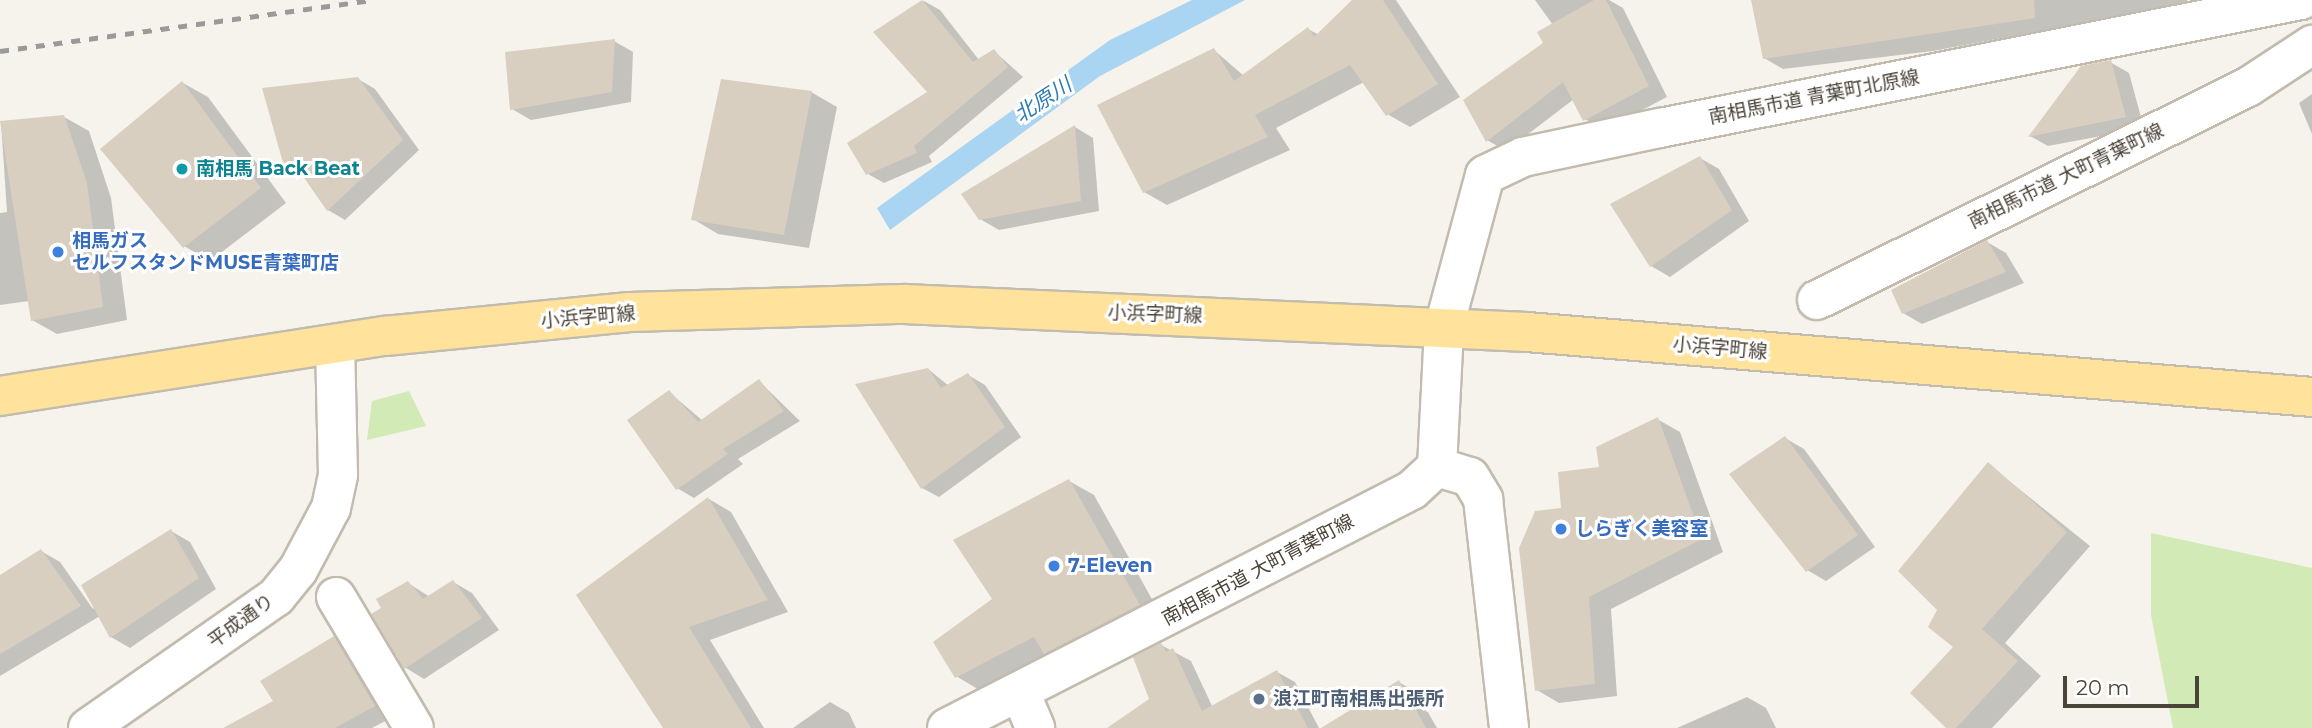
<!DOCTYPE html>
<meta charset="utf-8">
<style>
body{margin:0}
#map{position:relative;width:2312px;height:728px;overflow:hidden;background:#f6f3ec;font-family:Montserrat,"Noto Sans JP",sans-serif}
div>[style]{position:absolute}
.green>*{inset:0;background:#d2eab5}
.water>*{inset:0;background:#a9d4f2}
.shadow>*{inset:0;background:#0003}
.building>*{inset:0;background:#d8cfc1}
.roads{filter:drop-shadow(2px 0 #c2bbae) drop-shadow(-2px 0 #c2bbae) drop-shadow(0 2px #c2bbae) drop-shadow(0 -2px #c2bbae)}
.minor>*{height:38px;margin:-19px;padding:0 19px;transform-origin:19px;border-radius:19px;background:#fff}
.major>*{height:38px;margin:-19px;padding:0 19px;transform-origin:19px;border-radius:19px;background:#ffe39c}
.rail>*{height:5px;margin-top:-2.5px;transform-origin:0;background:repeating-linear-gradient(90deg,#9a9a9a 0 9px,transparent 0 18px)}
.dots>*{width:19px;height:19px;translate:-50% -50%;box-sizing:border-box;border:4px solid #fff;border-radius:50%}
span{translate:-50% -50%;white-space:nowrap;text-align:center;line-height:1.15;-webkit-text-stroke:6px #fff;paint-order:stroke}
.street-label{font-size:19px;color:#4b4439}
.culture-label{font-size:19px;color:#0d838f;font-weight:700}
.left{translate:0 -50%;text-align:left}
.shop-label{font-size:19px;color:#366cbe;font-weight:700}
.service-label{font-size:19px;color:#4e5e75;font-weight:700}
.water-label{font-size:21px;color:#2e7ab2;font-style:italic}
.scale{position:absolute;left:2063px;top:676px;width:136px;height:32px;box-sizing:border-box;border:4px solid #4b4439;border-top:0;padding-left:9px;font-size:21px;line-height:24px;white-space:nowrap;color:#4b4439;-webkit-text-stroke:5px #fff;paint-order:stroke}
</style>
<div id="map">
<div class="green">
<i style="clip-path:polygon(409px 391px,426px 426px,367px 440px,372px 401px)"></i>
<i style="clip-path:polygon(2151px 533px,2312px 568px,2312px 728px,2173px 728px,2151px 615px)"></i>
</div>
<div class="water">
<i style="clip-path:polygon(1192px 0,1245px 0,1100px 76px,890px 230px,877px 208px,1110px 40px)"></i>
</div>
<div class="shadow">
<i style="clip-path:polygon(1355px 0,1396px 0,1460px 97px,1410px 127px,1387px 114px,1364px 82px,1276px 128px,1290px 150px,1167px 205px,1144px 192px,1214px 50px,1244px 76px,1308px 29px,1319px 35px)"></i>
<i style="clip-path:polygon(1535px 0,1609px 0,1623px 8px,1667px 97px,1604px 130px,1585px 119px,1574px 99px,1506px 151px,1487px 140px,1553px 25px)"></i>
<i style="clip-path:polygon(1773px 0,2187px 0,2188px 3px,1933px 51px,1783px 69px,1764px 58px)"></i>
<i style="clip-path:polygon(924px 1px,940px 10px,979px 60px,994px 51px,1023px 77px,929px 156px,932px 162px,884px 183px,868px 174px,929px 92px,876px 32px)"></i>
<i style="clip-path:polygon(614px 41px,633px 52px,631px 102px,531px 120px,512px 109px)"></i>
<i style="clip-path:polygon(2110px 62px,2129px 73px,2144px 128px,2048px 146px,2030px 136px)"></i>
<i style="clip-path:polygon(358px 79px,375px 89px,419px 150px,345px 220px,328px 210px,306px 177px,287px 168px)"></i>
<i style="clip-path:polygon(183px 83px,208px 97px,286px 203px,210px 261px,184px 246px)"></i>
<i style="clip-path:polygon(811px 92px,837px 107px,809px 248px,718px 234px,693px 219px)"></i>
<i style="clip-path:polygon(2312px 94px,2312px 134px,2299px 103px)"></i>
<i style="clip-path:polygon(64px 117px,89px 131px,111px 198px,127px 320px,57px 334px,32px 320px,29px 301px,0 305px,0 213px,7px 212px,1px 122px)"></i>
<i style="clip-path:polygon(1075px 127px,1093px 138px,1099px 211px,999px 230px,980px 219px)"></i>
<i style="clip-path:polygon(1700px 158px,1719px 169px,1749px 221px,1670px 277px,1651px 266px)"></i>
<i style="clip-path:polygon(1987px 242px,2006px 253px,2024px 283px,1922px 324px,1903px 313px)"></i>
<i style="clip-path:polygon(928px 369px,949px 386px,968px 375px,985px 385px,1021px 437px,939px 497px,922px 488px)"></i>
<i style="clip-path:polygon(759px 381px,800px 421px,738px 459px,743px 464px,694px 498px,677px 488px,669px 392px,703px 421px)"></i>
<i style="clip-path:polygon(1657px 419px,1680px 432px,1723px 552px,1611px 609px,1617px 696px,1559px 703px,1537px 690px,1563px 509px)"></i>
<i style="clip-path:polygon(1785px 438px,1804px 449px,1875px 547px,1826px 581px,1807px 570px)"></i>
<i style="clip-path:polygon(1988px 464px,2090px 546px,2005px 643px,2041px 676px,1992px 728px,1949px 728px,1956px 647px)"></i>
<i style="clip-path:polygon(1069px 481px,1094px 495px,1163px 619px,981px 691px,956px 676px,994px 600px)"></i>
<i style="clip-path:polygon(709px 499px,731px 512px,788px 612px,710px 640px,764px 728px,664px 728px)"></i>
<i style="clip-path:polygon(171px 531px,190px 542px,216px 589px,130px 648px,111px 637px,100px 616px,0 676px,0 577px,41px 551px,60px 562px,93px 609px)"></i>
<i style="clip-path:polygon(453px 582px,472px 593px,499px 630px,424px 679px,406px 668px,408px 583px,430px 597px)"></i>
<i style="clip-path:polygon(334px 638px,353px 649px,393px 717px,372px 728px,226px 728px,275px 702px)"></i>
<i style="clip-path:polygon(1161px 645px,1191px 661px,1213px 708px,1277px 672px,1295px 682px,1319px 728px,1110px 728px,1151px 700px)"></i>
<i style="clip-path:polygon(1399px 682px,1417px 693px,1437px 728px,1368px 728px)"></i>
<i style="clip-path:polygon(1747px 697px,1766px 708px,1776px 728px,1677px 728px)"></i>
<i style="clip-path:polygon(830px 702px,849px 713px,856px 728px,793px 728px)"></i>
</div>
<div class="building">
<i style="clip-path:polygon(922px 0,973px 62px,994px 49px,1008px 67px,914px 146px,917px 153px,866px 175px,847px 143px,927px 92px,873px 32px)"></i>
<i style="clip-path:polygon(1352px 0,1383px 0,1438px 84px,1386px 116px,1350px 65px,1255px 115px,1268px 137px,1143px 193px,1097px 105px,1214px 48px,1234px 81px,1308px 27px,1314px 37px)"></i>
<i style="clip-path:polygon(1594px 0,1606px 0,1649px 86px,1583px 121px,1563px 82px,1486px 142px,1463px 100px,1543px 43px,1537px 32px)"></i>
<i style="clip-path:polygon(1751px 0,2034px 0,2035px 18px,1763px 59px)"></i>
<i style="clip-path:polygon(615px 39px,612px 92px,510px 110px,505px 52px)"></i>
<i style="clip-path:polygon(2111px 60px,2126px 117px,2028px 137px,2081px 66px)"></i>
<i style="clip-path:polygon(358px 77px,403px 140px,327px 211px,294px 163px,285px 170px,262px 88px)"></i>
<i style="clip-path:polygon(721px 79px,812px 91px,784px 235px,691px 220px)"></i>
<i style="clip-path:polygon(182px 81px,261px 188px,183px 248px,100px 149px)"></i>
<i style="clip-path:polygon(64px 115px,87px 183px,103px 307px,31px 321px,0 121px)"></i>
<i style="clip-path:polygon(1075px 125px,1081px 201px,979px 220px,961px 194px)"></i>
<i style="clip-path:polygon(1700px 156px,1732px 210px,1650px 267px,1610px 204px)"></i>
<i style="clip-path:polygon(1987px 240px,2006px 272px,1902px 314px,1891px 290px)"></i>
<i style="clip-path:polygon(928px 368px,941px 388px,968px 373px,1005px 427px,921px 489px,855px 384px)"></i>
<i style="clip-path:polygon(759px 379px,784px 411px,723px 449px,728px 454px,676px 490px,627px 420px,669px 390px,698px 422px)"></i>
<i style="clip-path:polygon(1658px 417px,1702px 539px,1589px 597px,1595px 684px,1535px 691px,1519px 548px,1535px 511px,1561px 508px,1558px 472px,1599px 467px,1596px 447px)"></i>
<i style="clip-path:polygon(1785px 436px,1858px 535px,1806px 572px,1729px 474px)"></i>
<i style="clip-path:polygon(1988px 462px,2067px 532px,1982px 629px,2018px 661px,1956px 728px,1946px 728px,1910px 693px,1953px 647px,1928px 627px,1937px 610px,1898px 571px)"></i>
<i style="clip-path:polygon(1069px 479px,1140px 605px,1044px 654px,1034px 637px,955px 678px,933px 642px,992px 599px,953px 540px)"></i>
<i style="clip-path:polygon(708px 497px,768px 600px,689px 627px,751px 728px,663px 728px,576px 595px)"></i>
<i style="clip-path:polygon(171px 529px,199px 578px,110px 638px,81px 585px)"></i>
<i style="clip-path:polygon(41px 549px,81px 606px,0 654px,0 575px)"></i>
<i style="clip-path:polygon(453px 580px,482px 618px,404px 669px,371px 614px,381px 608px,376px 599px,408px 581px,423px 599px)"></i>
<i style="clip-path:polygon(334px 636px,375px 706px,335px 728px,223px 728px,273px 701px,260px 681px)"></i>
<i style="clip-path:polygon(1161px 643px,1166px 652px,1173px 648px,1202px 711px,1277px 670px,1308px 728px,1107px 728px,1149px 699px,1133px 657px)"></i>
<i style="clip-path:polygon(1399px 680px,1426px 728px,1321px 728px)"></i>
</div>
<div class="roads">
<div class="minor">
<i style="left:1817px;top:300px;width:481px;rotate:-26.3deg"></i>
<i style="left:2248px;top:87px;width:77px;rotate:-33.3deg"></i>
<i style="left:1437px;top:467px;width:34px;rotate:17deg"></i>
<i style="left:1470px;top:477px;width:26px;rotate:59deg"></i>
<i style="left:1483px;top:499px;width:230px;rotate:83.5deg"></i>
<i style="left:336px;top:597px;width:152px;rotate:59.2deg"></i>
<i style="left:1020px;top:692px;width:39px;rotate:67deg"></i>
<i style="left:88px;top:728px;width:229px;rotate:-34.9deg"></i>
<i style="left:276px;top:597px;width:35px;rotate:-51deg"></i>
<i style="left:298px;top:570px;width:70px;rotate:-62deg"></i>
<i style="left:331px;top:508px;width:34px;rotate:-78deg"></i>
<i style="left:338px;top:475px;width:131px;rotate:-91.3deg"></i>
<i style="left:947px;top:728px;width:522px;rotate:-27.1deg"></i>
<i style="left:1412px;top:490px;width:34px;rotate:-43deg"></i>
<i style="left:1437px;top:467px;width:140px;rotate:-87.1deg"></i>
<i style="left:1444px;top:327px;width:157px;rotate:-74.9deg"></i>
<i style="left:1485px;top:175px;width:42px;rotate:-25.3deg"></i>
<i style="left:1523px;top:157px;width:140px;rotate:-12deg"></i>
<i style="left:1660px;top:128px;width:654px;rotate:-11.29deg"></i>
</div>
<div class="major">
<i style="left:0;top:396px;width:390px;rotate:-8.9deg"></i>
<i style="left:385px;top:336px;width:246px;rotate:-5.6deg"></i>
<i style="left:630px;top:312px;width:274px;rotate:-1.7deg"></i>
<i style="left:904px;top:304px;width:624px;rotate:2.57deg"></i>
<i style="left:1527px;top:332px;width:788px;rotate:4.73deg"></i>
</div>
</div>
<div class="rail">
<i style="left:0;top:51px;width:377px;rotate:-7.8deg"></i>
</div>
<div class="dots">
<i style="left:182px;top:169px;background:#0f9aa8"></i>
<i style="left:58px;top:252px;background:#3f7fe0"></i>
<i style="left:1561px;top:529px;background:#3f7fe0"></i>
<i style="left:1054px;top:566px;background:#3f7fe0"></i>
<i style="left:1259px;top:699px;background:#5c6f8a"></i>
</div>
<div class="street-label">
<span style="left:1814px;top:97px;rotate:-11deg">南相馬市道 青葉町北原線</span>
<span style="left:2066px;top:176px;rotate:-26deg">南相馬市道 大町青葉町線</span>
<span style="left:1155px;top:314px;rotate:2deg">小浜字町線</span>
<span style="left:588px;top:317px;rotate:-5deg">小浜字町線</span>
<span style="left:1720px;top:348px;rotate:5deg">小浜字町線</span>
<span style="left:1258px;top:570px;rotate:-28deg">南相馬市道 大町青葉町線</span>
<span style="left:241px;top:621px;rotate:-36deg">平成通り</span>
</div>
<div class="culture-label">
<span class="left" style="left:196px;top:169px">南相馬 Back Beat</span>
</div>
<div class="shop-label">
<span class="left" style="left:72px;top:252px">相馬ガス<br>セルフスタンドMUSE青葉町店</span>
<span class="left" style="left:1575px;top:529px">しらぎく美容室</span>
<span class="left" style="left:1068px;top:566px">7-Eleven</span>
</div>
<div class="service-label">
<span class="left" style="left:1273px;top:699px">浪江町南相馬出張所</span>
</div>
<div class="water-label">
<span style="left:1043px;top:100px;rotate:-33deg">北原川</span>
</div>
<div class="scale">20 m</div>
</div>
